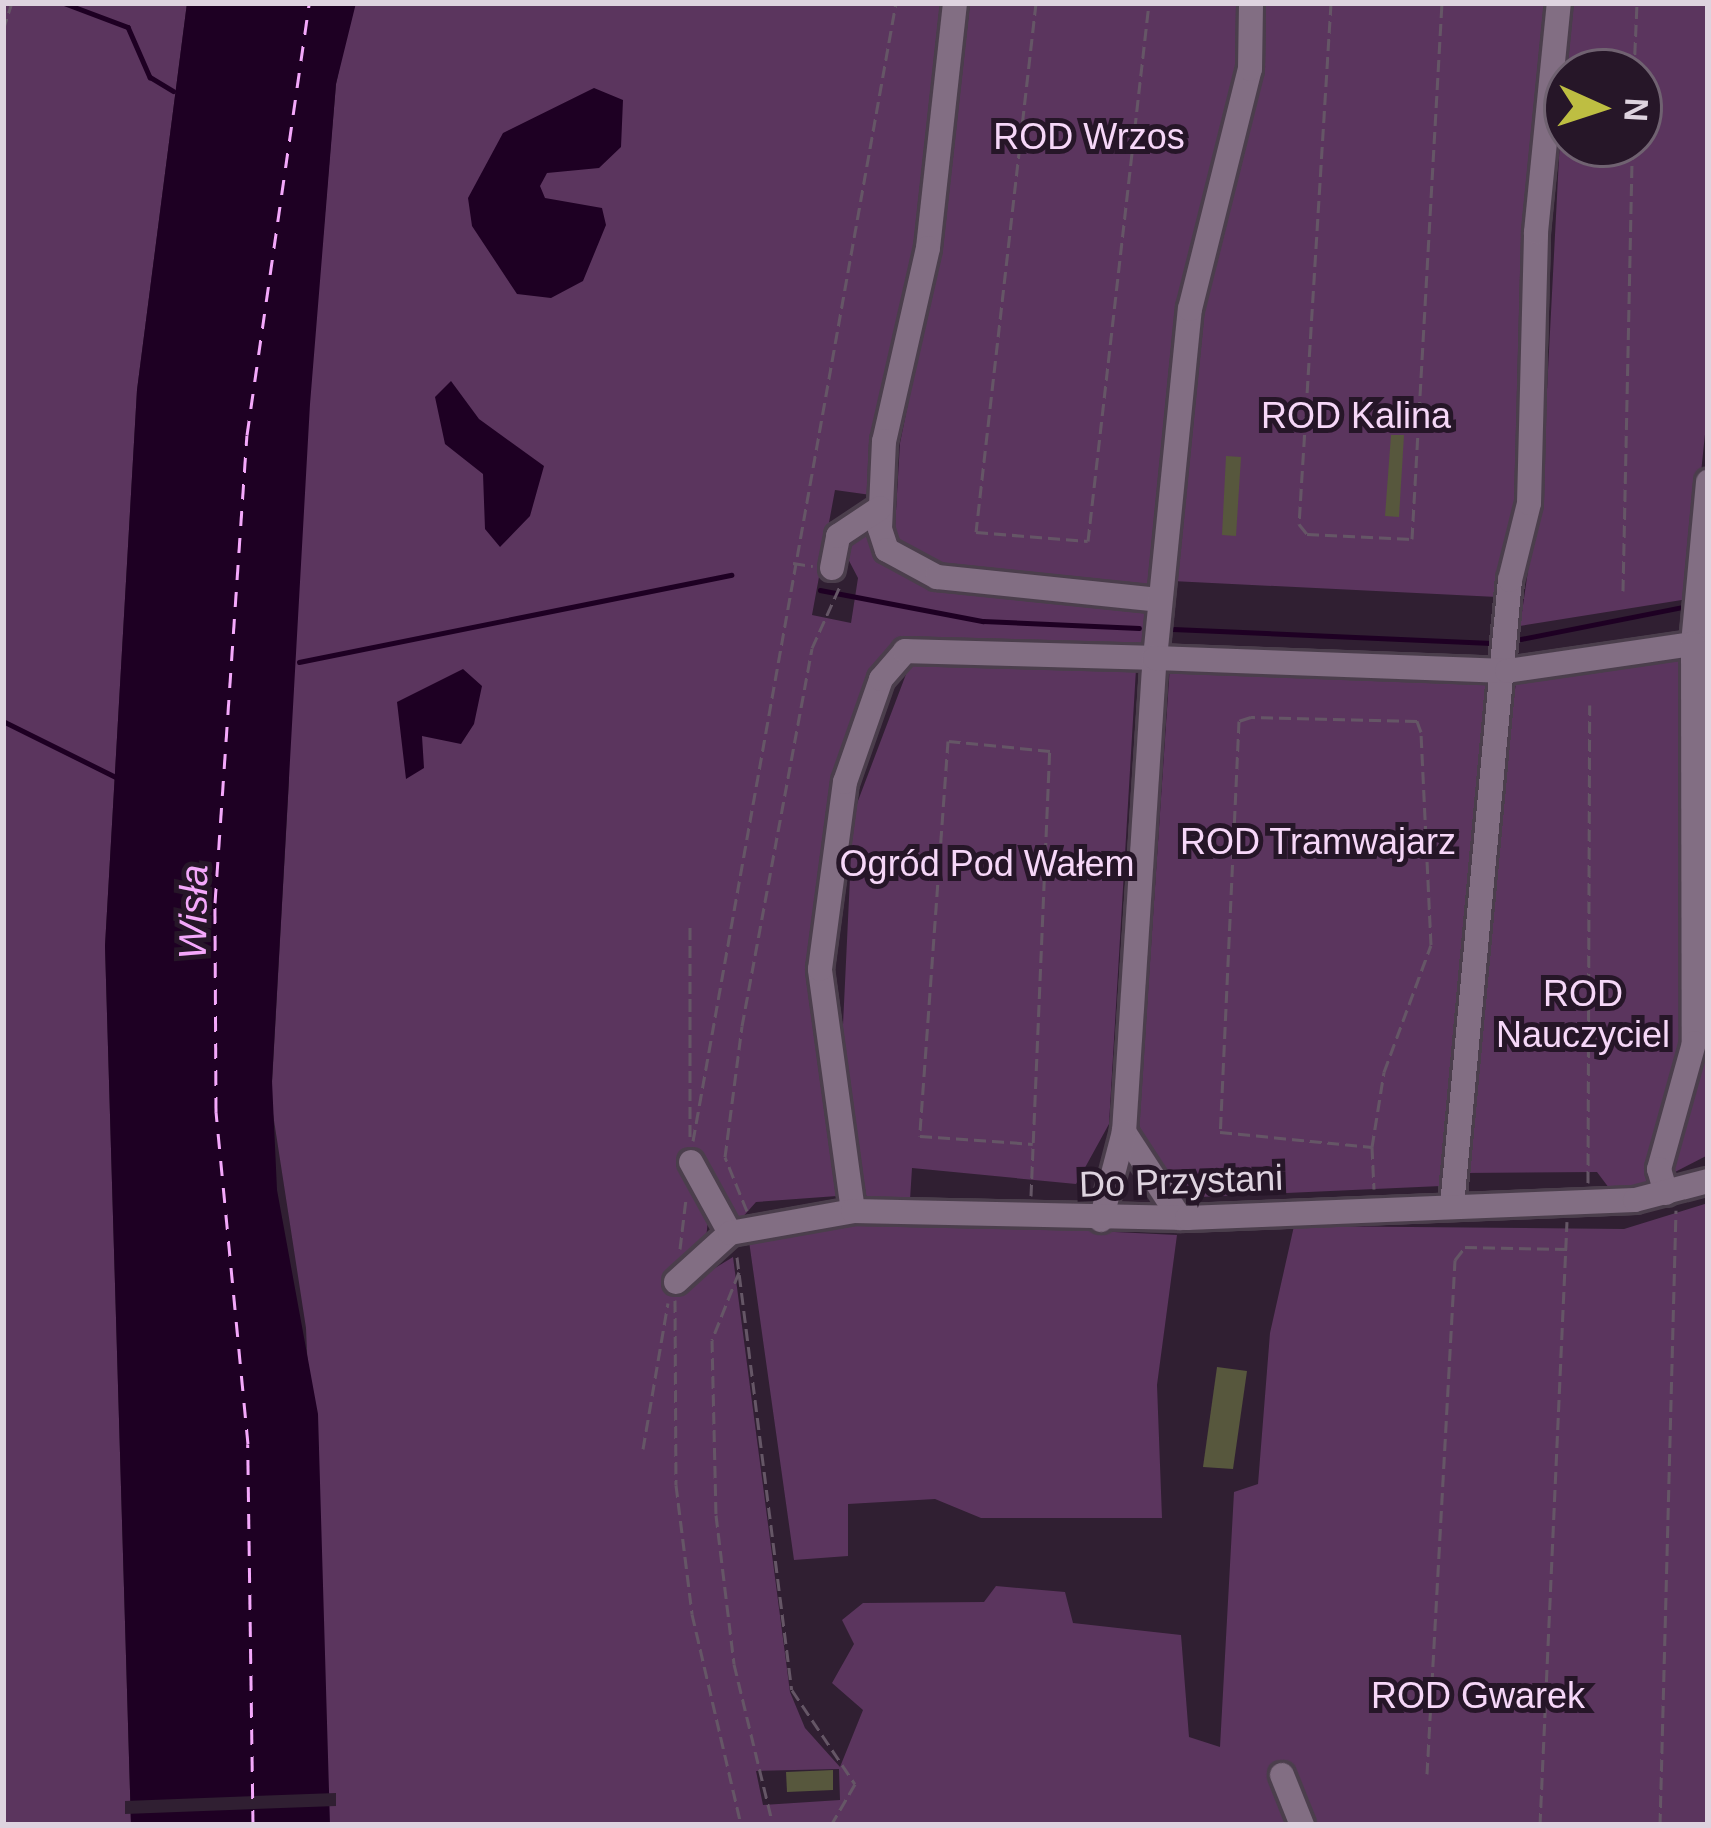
<!DOCTYPE html>
<meta charset="utf-8">
<style>
body{margin:0}
#map{position:relative;width:1711px;height:1828px;overflow:hidden;background:#301f32;font-family:Arial,sans-serif}
div>[style]{position:absolute}
.green>*{inset:0;background:#5b355e}
.water>*{inset:0;background:#1e0023}
.pier>*{inset:0;background:#301f32}
.stream>*{height:4.5px;margin:-2.25px;padding:0 2.25px;transform-origin:2.25px;border-radius:2.25px;background:#1e0023}
.ferry>*{height:3px;margin-top:-1.5px;transform-origin:0;background:repeating-linear-gradient(90deg,#f4a8fb 0 15px,transparent 0 27px)}
.building>*{inset:0;background:#57573d}
.path>*{height:3px;margin-top:-1.5px;transform-origin:0;background:repeating-linear-gradient(90deg,#655666 0 12px,transparent 0 18px)}
.roads{filter:drop-shadow(3px 0 #4b3e4c) drop-shadow(-3px 0 #4b3e4c) drop-shadow(0 3px #4b3e4c) drop-shadow(0 -3px #4b3e4c)}
.minor>*{height:24px;margin:-12px;padding:0 12px;transform-origin:12px;border-radius:12px;background:#826e83}
span{translate:-50% -50%;white-space:nowrap;text-align:center;line-height:1.15;-webkit-text-stroke:10px #261628;paint-order:stroke}
.park-label{font-size:36px;color:#f6d7f8}
.street-label{font-size:36px;color:#ded3df}
.water-label{font-size:39px;color:#f4a8fb;font-style:italic}
.frame{position:absolute;inset:0;border:6px solid #ded3df;pointer-events:none}
.north{position:absolute;left:1543px;top:48px;width:120px;height:120px;box-sizing:border-box;background:#261628;border:3px solid #706271;border-radius:50%;rotate:93deg;font-size:33px;font-weight:700;line-height:48px;text-align:center;color:#ded3df}
.north::after{content:'';display:block;margin:auto;width:42px;height:54px;background:#bebe42;clip-path:polygon(50% 0,100% 100%,50% 72%,0 100%)}
</style>
<div id="map">
<div class="green">
<i style="clip-path:polygon(3px 3px,187px 3px,137px 390px,105px 946px,131px 1825px,3px 1825px)"></i>
<i style="clip-path:polygon(evenodd,353px 3px,950px 3px,921px 243px,871px 495px,835px 490px,812px 615px,851px 623px,858px 578px,846px 555px,850px 532px,867px 522px,886px 557px,1153px 611px,1150px 644px,1136px 652px,897px 644px,836px 783px,813px 1007px,837px 1196px,756px 1202px,741px 1219px,708px 1220px,702px 1276px,733px 1257px,790px 1692px,805px 1728px,840px 1767px,863px 1710px,832px 1683px,854px 1644px,842px 1620px,863px 1603px,984px 1602px,996px 1586px,1065px 1592px,1073px 1623px,1181px 1635px,1189px 1737px,1220px 1747px,1234px 1492px,1258px 1484px,1270px 1333px,1294px 1226px,1624px 1229px,1708px 1203px,1708px 1825px,327px 1825px,306px 1328px,271px 1101px,289px 780px,281px 727px,336px 84px,353px 3px,839px 1769px,840px 1800px,763px 1805px,756px 1771px,839px 1769px)"></i>
<i style="clip-path:polygon(970px 3px,1241px 3px,1247px 45px,1192px 244px,1151px 589px,918px 566px,894px 545px,900px 443px,944px 226px)"></i>
<i style="clip-path:polygon(1260px 3px,1549px 3px,1519px 511px,1497px 597px,1172px 581px,1211px 253px,1258px 92px)"></i>
<i style="clip-path:polygon(evenodd,1567px 3px,1708px 3px,1708px 405px,1688px 599px,1520px 626px,1543px 467px,1567px 3px,1567px 72px,1639px 72px,1639px 144px,1567px 144px,1567px 72px)"></i>
<i style="clip-path:polygon(1681px 656px,1687px 1019px,1646px 1183px,1612px 1192px,1597px 1172px,1460px 1173px,1516px 681px)"></i>
<i style="clip-path:polygon(911px 661px,1136px 669px,1109px 1124px,1076px 1184px,912px 1168px,910px 1200px,867px 1201px,842px 1046px,853px 814px)"></i>
<i style="clip-path:polygon(1170px 665px,1494px 685px,1441px 1186px,1177px 1198px,1138px 1138px)"></i>
<i style="clip-path:polygon(1708px 1048px,1708px 1155px,1675px 1172px,1674px 1153px)"></i>
<i style="clip-path:polygon(846px 1219px,1177px 1235px,1157px 1385px,1162px 1518px,981px 1518px,935px 1499px,848px 1504px,848px 1556px,794px 1560px,749px 1241px)"></i>
</div>
<div class="water">
<i style="clip-path:polygon(187px 3px,356px 3px,336px 84px,310px 404px,272px 1081px,277px 1190px,318px 1414px,330px 1825px,131px 1825px,105px 946px,137px 390px)"></i>
<i style="clip-path:polygon(594px 88px,623px 100px,621px 147px,599px 168px,547px 173px,540px 186px,545px 198px,602px 208px,606px 225px,583px 281px,551px 298px,517px 294px,472px 226px,468px 198px,503px 133px)"></i>
<i style="clip-path:polygon(451px 381px,479px 419px,544px 466px,530px 516px,500px 547px,485px 529px,483px 474px,445px 444px,435px 397px)"></i>
<i style="clip-path:polygon(463px 669px,482px 686px,474px 724px,461px 744px,422px 736px,424px 768px,406px 779px,397px 702px)"></i>
</div>
<div class="pier">
<i style="clip-path:polygon(336px 1793px,336px 1806px,125px 1814px,125px 1801px)"></i>
</div>
<div class="stream">
<i style="left:64px;top:3px;width:68px;rotate:20.6deg"></i>
<i style="left:128px;top:27px;width:55px;rotate:66.3deg"></i>
<i style="left:150px;top:77px;width:27px;rotate:31deg"></i>
<i style="left:820px;top:590px;width:166px;rotate:10.8deg"></i>
<i style="left:983px;top:621px;width:156px;rotate:2.6deg"></i>
<i style="left:1173px;top:629px;width:324px;rotate:2.5deg"></i>
<i style="left:1521px;top:639px;width:165px;rotate:-11.2deg"></i>
<i style="left:299px;top:662px;width:441px;rotate:-11.4deg"></i>
<i style="left:3px;top:721px;width:126px;rotate:26.4deg"></i>
</div>
<div class="ferry">
<i style="left:253px;top:1825px;width:381px;rotate:-90.8deg"></i>
<i style="left:248px;top:1444px;width:334px;rotate:-95.5deg"></i>
<i style="left:216px;top:1112px;width:209px;rotate:-90.3deg"></i>
<i style="left:215px;top:903px;width:469px;rotate:-86.1deg"></i>
<i style="left:247px;top:435px;width:436px;rotate:-81.8deg"></i>
</div>
<div class="building">
<i style="clip-path:polygon(1391px 435px,1404px 435px,1399px 517px,1385px 516px)"></i>
<i style="clip-path:polygon(1226px 456px,1241px 457px,1236px 536px,1222px 535px)"></i>
<i style="clip-path:polygon(1217px 1367px,1247px 1371px,1233px 1469px,1203px 1467px)"></i>
<i style="clip-path:polygon(833px 1770px,833px 1790px,787px 1792px,786px 1772px)"></i>
</div>
<div class="path">
<i style="left:1036px;top:3px;width:532px;rotate:96.47deg"></i>
<i style="left:976px;top:532px;width:112px;rotate:4.6deg"></i>
<i style="left:1088px;top:541px;width:541px;rotate:-83.53deg"></i>
<i style="left:1331px;top:3px;width:522px;rotate:93.51deg"></i>
<i style="left:1299px;top:524px;width:13px;rotate:51deg"></i>
<i style="left:1307px;top:534px;width:105px;rotate:2.7deg"></i>
<i style="left:1412px;top:539px;width:537px;rotate:-86.8deg"></i>
<i style="left:3px;top:30px;width:28px;rotate:-72deg"></i>
<i style="left:1634px;top:72px;width:69px;rotate:-87.5deg"></i>
<i style="left:793px;top:563px;width:20px;rotate:9deg"></i>
<i style="left:1623px;top:591px;width:447px;rotate:-88.8deg"></i>
<i style="left:690px;top:927px;width:215px;rotate:90deg"></i>
<i style="left:693px;top:1141px;width:1156px;rotate:-79.89deg"></i>
<i style="left:1372px;top:1147px;width:76px;rotate:-80.9deg"></i>
<i style="left:1384px;top:1072px;width:135px;rotate:-69.7deg"></i>
<i style="left:1431px;top:945px;width:213px;rotate:-92.7deg"></i>
<i style="left:1421px;top:732px;width:12px;rotate:-110deg"></i>
<i style="left:1417px;top:721px;width:166px;rotate:-178.6deg"></i>
<i style="left:1251px;top:717px;width:13px;rotate:162deg"></i>
<i style="left:1239px;top:721px;width:411px;rotate:92.6deg"></i>
<i style="left:1220px;top:1132px;width:153px;rotate:5.6deg"></i>
<i style="left:1372px;top:1147px;width:42px;rotate:87.3deg"></i>
<i style="left:1588px;top:1183px;width:478px;rotate:-89.8deg"></i>
<i style="left:1031px;top:1196px;width:445px;rotate:-87.6deg"></i>
<i style="left:1050px;top:751px;width:102px;rotate:-174.4deg"></i>
<i style="left:948px;top:741px;width:396px;rotate:94.1deg"></i>
<i style="left:920px;top:1136px;width:113px;rotate:4deg"></i>
<i style="left:747px;top:1211px;width:58px;rotate:-112.2deg"></i>
<i style="left:725px;top:1157px;width:132px;rotate:-82.6deg"></i>
<i style="left:742px;top:1026px;width:384px;rotate:-79.5deg"></i>
<i style="left:812px;top:648px;width:68px;rotate:-65.7deg"></i>
<i style="left:680px;top:1249px;width:50px;rotate:-83.2deg"></i>
<i style="left:737px;top:1257px;width:436px;rotate:82.8deg"></i>
<i style="left:792px;top:1690px;width:113px;rotate:56.2deg"></i>
<i style="left:855px;top:1784px;width:48px;rotate:120.3deg"></i>
<i style="left:739px;top:1272px;width:73px;rotate:111.7deg"></i>
<i style="left:712px;top:1340px;width:175px;rotate:88.7deg"></i>
<i style="left:716px;top:1515px;width:150px;rotate:83.1deg"></i>
<i style="left:734px;top:1664px;width:166px;rotate:76.4deg"></i>
<i style="left:675px;top:1300px;width:185px;rotate:89.7deg"></i>
<i style="left:676px;top:1485px;width:130px;rotate:82.9deg"></i>
<i style="left:692px;top:1614px;width:217px;rotate:76.9deg"></i>
<i style="left:643px;top:1449px;width:148px;rotate:-80.3deg"></i>
<i style="left:1427px;top:1774px;width:515px;rotate:-86.88deg"></i>
<i style="left:1455px;top:1260px;width:16px;rotate:-52deg"></i>
<i style="left:1465px;top:1247px;width:103px;rotate:1.1deg"></i>
<i style="left:1540px;top:1825px;width:604px;rotate:-87.44deg"></i>
<i style="left:1660px;top:1825px;width:615px;rotate:-88.51deg"></i>
</div>
<div class="roads">
<div class="minor">
<i style="left:955px;top:3px;width:246px;rotate:96.3deg"></i>
<i style="left:928px;top:248px;width:198px;rotate:102.8deg"></i>
<i style="left:884px;top:441px;width:88px;rotate:92.6deg"></i>
<i style="left:880px;top:529px;width:22px;rotate:72deg"></i>
<i style="left:887px;top:550px;width:57px;rotate:28.4deg"></i>
<i style="left:937px;top:577px;width:223px;rotate:5.9deg"></i>
<i style="left:832px;top:568px;width:33px;rotate:-79deg"></i>
<i style="left:838px;top:536px;width:50px;rotate:-33.7deg"></i>
<i style="left:1693px;top:644px;width:163px;rotate:-84.7deg"></i>
<i style="left:691px;top:1162px;width:81px;rotate:61.2deg"></i>
<i style="left:1452px;top:1206px;width:629px;rotate:-84.71deg"></i>
<i style="left:1510px;top:580px;width:79px;rotate:-76.1deg"></i>
<i style="left:1529px;top:503px;width:271px;rotate:-88.5deg"></i>
<i style="left:1536px;top:232px;width:230px;rotate:-84.3deg"></i>
<i style="left:853px;top:1211px;width:244px;rotate:-97.8deg"></i>
<i style="left:820px;top:969px;width:189px;rotate:-82.4deg"></i>
<i style="left:845px;top:782px;width:109px;rotate:-70.7deg"></i>
<i style="left:881px;top:679px;width:37px;rotate:-49deg"></i>
<i style="left:905px;top:651px;width:250px;rotate:1.6deg"></i>
<i style="left:1155px;top:658px;width:351px;rotate:-84.3deg"></i>
<i style="left:1190px;top:309px;width:247px;rotate:-76deg"></i>
<i style="left:1250px;top:69px;width:66px;rotate:-89.1deg"></i>
<i style="left:1180px;top:1218px;width:103px;rotate:-123.1deg"></i>
<i style="left:1124px;top:1132px;width:475px;rotate:-86.3deg"></i>
<i style="left:1155px;top:658px;width:352px;rotate:2.1deg"></i>
<i style="left:1507px;top:671px;width:188px;rotate:-8.3deg"></i>
<i style="left:1693px;top:644px;width:399px;rotate:89.9deg"></i>
<i style="left:1694px;top:1043px;width:131px;rotate:105.5deg"></i>
<i style="left:1659px;top:1169px;width:25px;rotate:74deg"></i>
<i style="left:1101px;top:1220px;width:91px;rotate:-75.4deg"></i>
<i style="left:676px;top:1282px;width:73px;rotate:-42.2deg"></i>
<i style="left:730px;top:1233px;width:125px;rotate:-10.1deg"></i>
<i style="left:853px;top:1211px;width:334px;rotate:1.2deg"></i>
<i style="left:1187px;top:1218px;width:448px;rotate:-2.3deg"></i>
<i style="left:1635px;top:1200px;width:75px;rotate:-14.6deg"></i>
<i style="left:1282px;top:1775px;width:54px;rotate:68.2deg"></i>
</div>
</div>
<div class="park-label">
<span style="left:1089px;top:137px">ROD Wrzos</span>
<span style="left:1356px;top:416px">ROD Kalina</span>
<span style="left:1318px;top:842px">ROD Tramwajarz</span>
<span style="left:987px;top:864px">Ogród Pod Wałem</span>
<span style="left:1583px;top:1014px">ROD<br>Nauczyciel</span>
<span style="left:1478px;top:1696px">ROD Gwarek</span>
</div>
<div class="street-label">
<span style="left:1181px;top:1181px;rotate:-2deg">Do Przystani</span>
</div>
<div class="water-label">
<span style="left:194px;top:912px;rotate:-89deg">Wisła</span>
</div>
<div class="frame"></div>
<div class="north">N</div>
</div>
